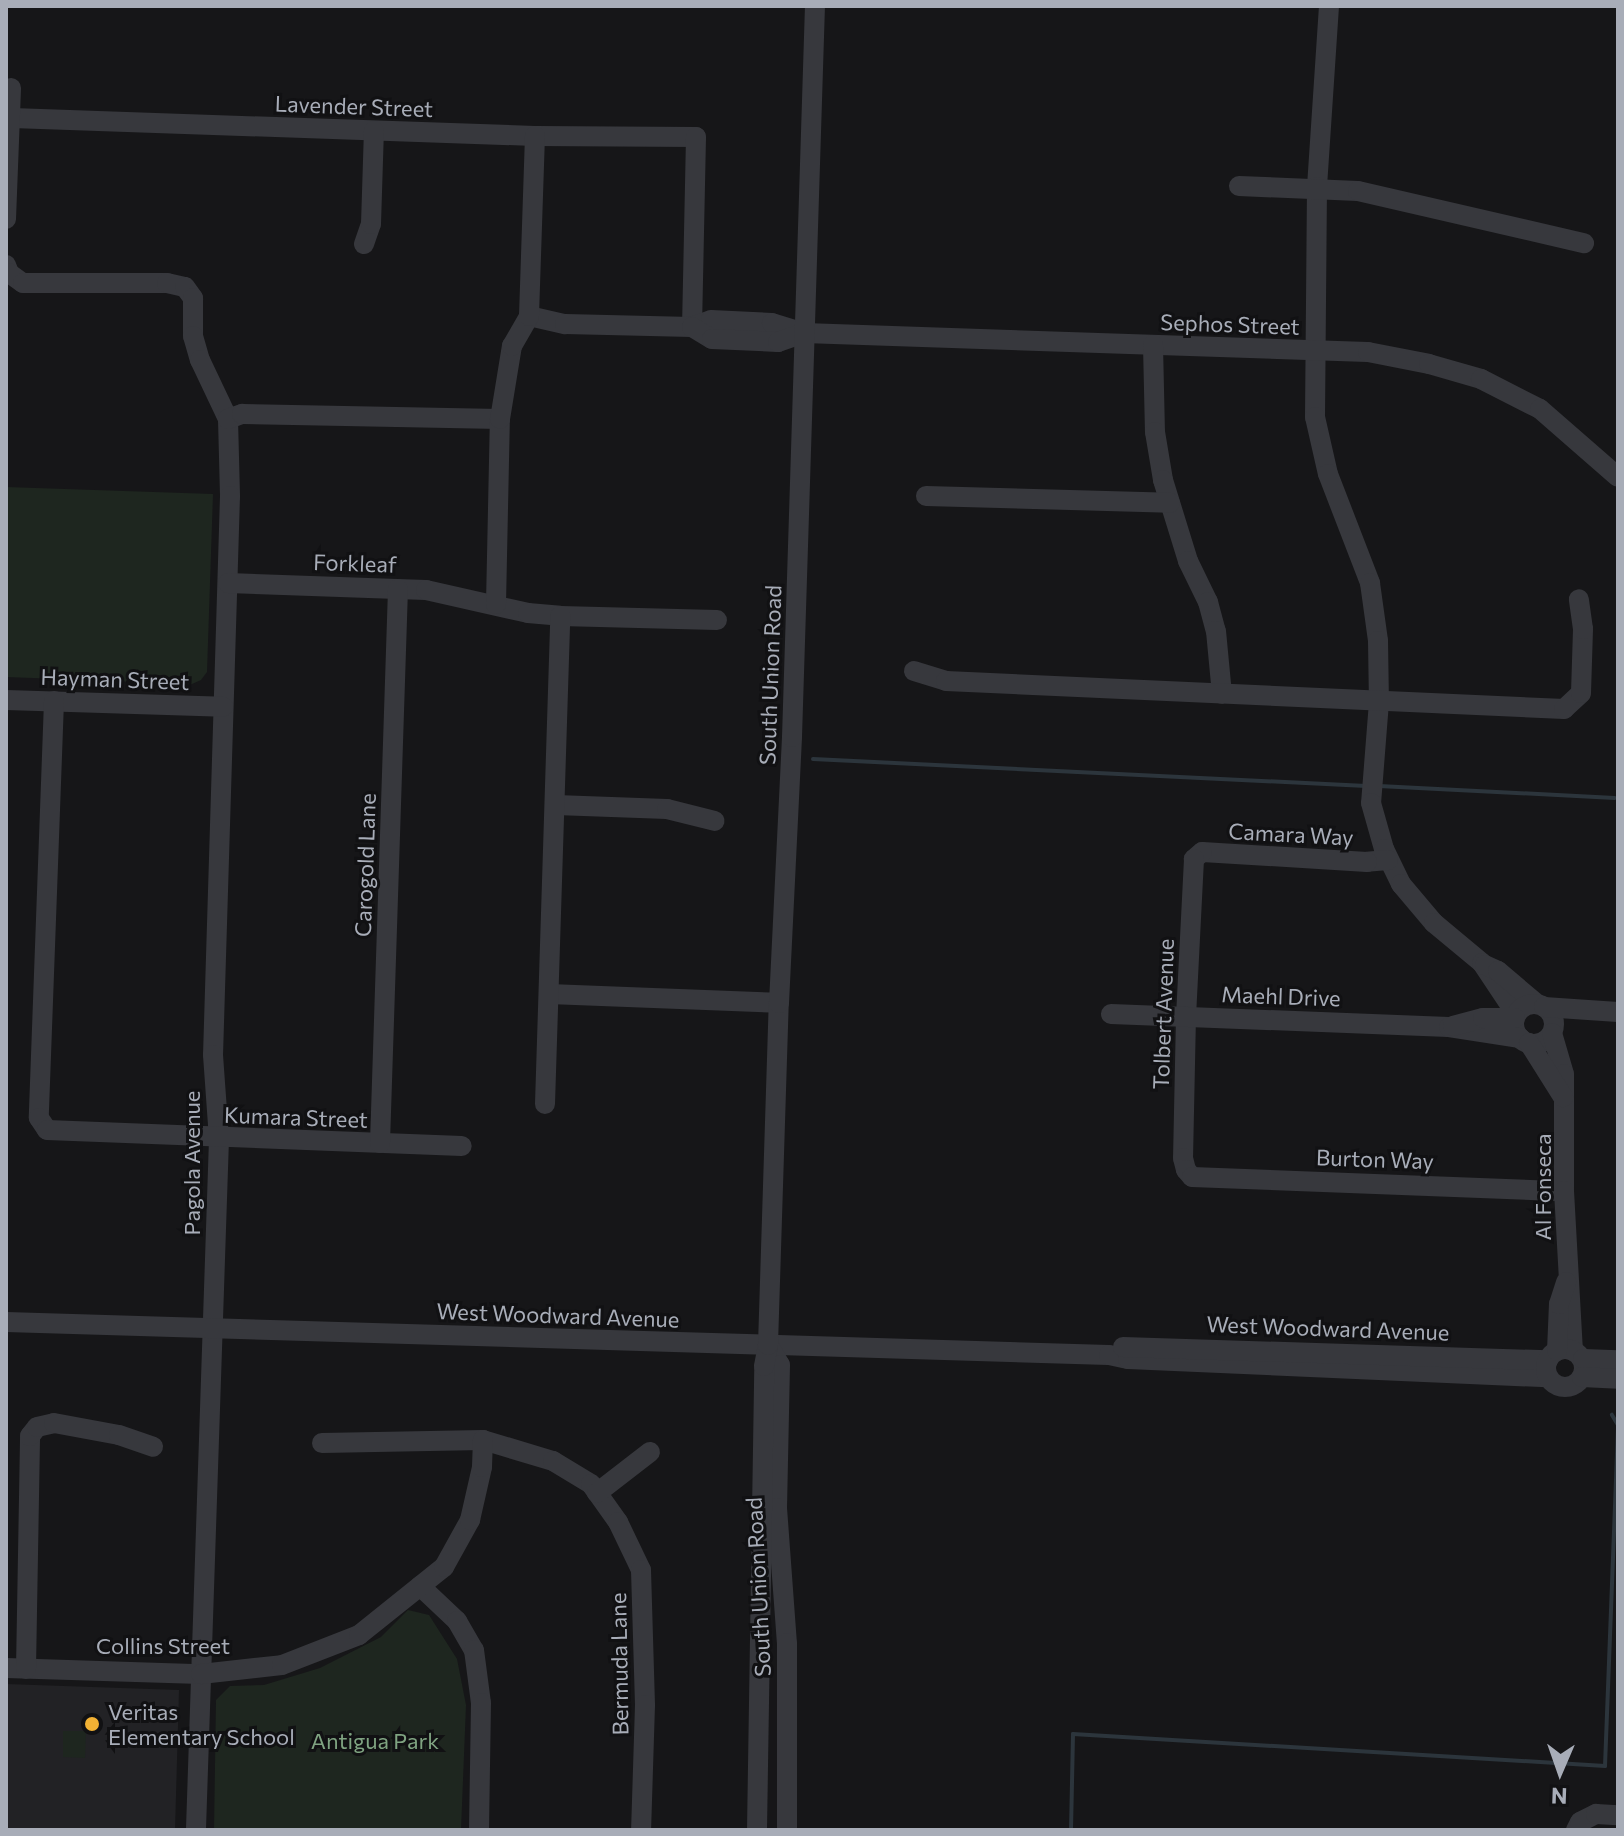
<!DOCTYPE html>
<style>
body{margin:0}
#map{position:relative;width:1624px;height:1836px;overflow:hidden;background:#161618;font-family:Commissioner,sans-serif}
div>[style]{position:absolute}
.built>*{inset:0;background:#222225}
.green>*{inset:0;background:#1e261f}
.stream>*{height:4px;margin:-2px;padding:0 2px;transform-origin:2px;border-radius:2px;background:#2c353c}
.minor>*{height:20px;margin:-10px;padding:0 10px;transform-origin:10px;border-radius:10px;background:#37383d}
.minor>.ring{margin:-10px;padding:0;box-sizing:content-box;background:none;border:20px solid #37383d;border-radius:50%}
.dots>*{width:22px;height:22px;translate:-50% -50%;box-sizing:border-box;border:4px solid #111113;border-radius:50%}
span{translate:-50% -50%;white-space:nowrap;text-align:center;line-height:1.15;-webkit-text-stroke:6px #111113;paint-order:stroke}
.street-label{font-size:22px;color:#a8adb8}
.poi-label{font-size:22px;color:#a8adb8}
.left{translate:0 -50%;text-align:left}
.park-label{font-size:22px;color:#7fa381}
.frame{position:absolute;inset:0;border:8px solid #a8adb8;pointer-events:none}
.north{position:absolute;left:1520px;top:1732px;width:80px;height:80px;-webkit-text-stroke:6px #111113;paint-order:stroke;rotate:182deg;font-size:22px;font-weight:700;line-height:32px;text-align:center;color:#a8adb8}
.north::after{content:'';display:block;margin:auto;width:28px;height:36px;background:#a8adb8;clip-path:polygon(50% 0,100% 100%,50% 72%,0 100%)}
</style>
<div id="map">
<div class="built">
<i style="clip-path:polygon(6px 1684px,179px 1690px,175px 1830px,6px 1830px)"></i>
</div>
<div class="green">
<i style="clip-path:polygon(6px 487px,213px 494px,207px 672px,201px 680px,192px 684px,6px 677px)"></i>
<i style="clip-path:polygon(408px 1610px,429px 1615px,457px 1659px,466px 1705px,461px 1830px,214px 1830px,216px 1700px,230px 1686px,264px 1685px,320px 1668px,381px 1637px)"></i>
<i style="clip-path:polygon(63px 1731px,86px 1731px,85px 1758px,63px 1757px)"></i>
</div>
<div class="stream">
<i style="left:813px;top:759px;width:554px;rotate:2.8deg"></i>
<i style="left:1379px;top:786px;width:236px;rotate:2.9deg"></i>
<i style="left:1071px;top:1830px;width:96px;rotate:-88.8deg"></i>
<i style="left:1073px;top:1734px;width:533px;rotate:3.44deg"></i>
<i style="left:1605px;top:1766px;width:341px;rotate:-87.8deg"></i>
<i style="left:1618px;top:1425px;width:12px;rotate:-121deg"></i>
</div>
<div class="minor">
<i style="left:1329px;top:6px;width:181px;rotate:93.8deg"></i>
<i style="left:1317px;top:187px;width:230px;rotate:90.5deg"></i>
<i style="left:1315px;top:417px;width:58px;rotate:77.2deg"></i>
<i style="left:1328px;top:474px;width:117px;rotate:68.9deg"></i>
<i style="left:1370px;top:583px;width:59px;rotate:82.1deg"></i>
<i style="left:1378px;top:641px;width:61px;rotate:89.1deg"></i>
<i style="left:1379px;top:702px;width:101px;rotate:94.5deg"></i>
<i style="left:1371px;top:803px;width:48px;rotate:74.2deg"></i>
<i style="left:1384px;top:849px;width:39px;rotate:64deg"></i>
<i style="left:1401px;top:884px;width:51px;rotate:49.8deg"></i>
<i style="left:1434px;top:923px;width:62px;rotate:39.8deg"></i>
<i style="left:1482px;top:963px;width:61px;rotate:56.3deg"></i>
<i style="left:12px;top:118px;width:523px;rotate:1.97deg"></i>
<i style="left:535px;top:136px;width:161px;rotate:0.4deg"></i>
<i style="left:696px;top:137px;width:190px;rotate:91.2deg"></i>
<i style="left:1239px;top:186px;width:119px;rotate:2.4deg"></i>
<i style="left:1358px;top:191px;width:232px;rotate:13deg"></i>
<i style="left:6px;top:219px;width:131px;rotate:-87.8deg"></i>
<i style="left:364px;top:244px;width:21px;rotate:-71deg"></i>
<i style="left:371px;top:224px;width:93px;rotate:-88.2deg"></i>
<i style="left:6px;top:265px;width:9px;rotate:69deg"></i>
<i style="left:9px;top:273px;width:17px;rotate:36deg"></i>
<i style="left:23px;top:283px;width:144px"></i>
<i style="left:167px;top:283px;width:18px;rotate:13deg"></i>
<i style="left:185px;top:287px;width:14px;rotate:54deg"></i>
<i style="left:193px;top:298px;width:38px;rotate:90deg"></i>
<i style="left:193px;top:336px;width:25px;rotate:74deg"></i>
<i style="left:200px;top:360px;width:65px;rotate:64.6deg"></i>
<i style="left:228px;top:419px;width:77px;rotate:88.5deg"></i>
<i style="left:230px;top:496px;width:559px;rotate:91.74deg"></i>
<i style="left:213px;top:1055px;width:84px;rotate:85.9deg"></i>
<i style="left:219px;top:1139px;width:691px;rotate:91.91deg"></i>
<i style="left:529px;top:316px;width:37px;rotate:13deg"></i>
<i style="left:565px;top:324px;width:127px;rotate:1.4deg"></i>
<i style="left:692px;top:327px;width:20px;rotate:-20deg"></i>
<i style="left:711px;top:320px;width:61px;rotate:2.8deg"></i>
<i style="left:772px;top:323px;width:34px;rotate:17deg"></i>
<i style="left:804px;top:333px;width:564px;rotate:1.93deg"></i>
<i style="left:1368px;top:352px;width:62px;rotate:11.1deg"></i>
<i style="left:1429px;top:364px;width:54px;rotate:16.1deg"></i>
<i style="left:1481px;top:379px;width:66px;rotate:27deg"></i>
<i style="left:1540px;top:409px;width:103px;rotate:41.1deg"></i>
<i style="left:692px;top:327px;width:23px;rotate:31deg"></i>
<i style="left:712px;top:339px;width:66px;rotate:2.6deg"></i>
<i style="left:778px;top:342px;width:28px;rotate:-19deg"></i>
<i style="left:1153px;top:345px;width:87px;rotate:88.7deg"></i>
<i style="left:1155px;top:432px;width:49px;rotate:80.5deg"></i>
<i style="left:1163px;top:480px;width:85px;rotate:72.8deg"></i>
<i style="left:1188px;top:561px;width:46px;rotate:64deg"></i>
<i style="left:1208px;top:602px;width:30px;rotate:75deg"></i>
<i style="left:1216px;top:631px;width:63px;rotate:84.6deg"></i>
<i style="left:228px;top:419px;width:15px;rotate:-20deg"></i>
<i style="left:242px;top:414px;width:258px;rotate:1.1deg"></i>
<i style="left:926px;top:496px;width:244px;rotate:1.6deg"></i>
<i style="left:228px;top:583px;width:198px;rotate:2deg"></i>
<i style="left:426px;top:590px;width:105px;rotate:12.7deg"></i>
<i style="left:528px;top:613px;width:32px;rotate:5deg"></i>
<i style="left:560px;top:616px;width:157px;rotate:1.5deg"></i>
<i style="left:496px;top:604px;width:185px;rotate:-88.8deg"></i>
<i style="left:500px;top:419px;width:74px;rotate:-80.7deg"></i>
<i style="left:512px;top:346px;width:34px;rotate:-60deg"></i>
<i style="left:529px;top:316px;width:180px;rotate:-88.1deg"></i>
<i style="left:914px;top:671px;width:34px;rotate:17deg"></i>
<i style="left:946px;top:681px;width:619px;rotate:2.59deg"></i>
<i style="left:1564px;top:709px;width:23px;rotate:-43deg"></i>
<i style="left:1581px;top:693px;width:64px;rotate:-88.2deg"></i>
<i style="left:1583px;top:629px;width:30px;rotate:-98deg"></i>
<i style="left:6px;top:700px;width:217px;rotate:1.8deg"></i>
<i style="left:54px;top:701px;width:417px;rotate:92.1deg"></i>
<i style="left:39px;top:1118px;width:14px;rotate:56deg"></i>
<i style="left:47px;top:1130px;width:415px;rotate:2.2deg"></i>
<i style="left:556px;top:805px;width:111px;rotate:2.1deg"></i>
<i style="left:667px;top:809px;width:49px;rotate:14deg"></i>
<i style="left:1388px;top:860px;width:21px;rotate:175deg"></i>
<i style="left:1367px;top:862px;width:165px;rotate:-176.5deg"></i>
<i style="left:1202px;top:852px;width:11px;rotate:139deg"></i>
<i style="left:1194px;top:859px;width:157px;rotate:92.9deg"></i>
<i style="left:1186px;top:1016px;width:142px;rotate:91.2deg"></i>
<i style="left:1183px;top:1158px;width:12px;rotate:76deg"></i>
<i style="left:1186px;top:1170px;width:9px;rotate:49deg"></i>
<i style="left:1192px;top:1177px;width:372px;rotate:2.2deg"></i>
<i style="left:1485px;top:965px;width:14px;rotate:25deg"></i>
<i style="left:1498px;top:971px;width:51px;rotate:40.2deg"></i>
<i style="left:549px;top:994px;width:230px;rotate:2.2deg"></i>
<i class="ring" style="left:1514px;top:1004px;width:20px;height:20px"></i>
<i style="left:1544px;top:1007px;width:74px;rotate:3.9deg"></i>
<i style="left:1111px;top:1014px;width:338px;rotate:2.2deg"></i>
<i style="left:1449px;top:1027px;width:72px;rotate:8.8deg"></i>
<i style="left:1453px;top:1026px;width:31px;rotate:-15deg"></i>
<i style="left:1483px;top:1018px;width:32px"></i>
<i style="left:1552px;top:1033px;width:43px;rotate:73.7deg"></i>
<i style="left:1564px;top:1074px;width:117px;rotate:90deg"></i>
<i style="left:1564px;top:1191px;width:160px;rotate:86.8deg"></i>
<i style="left:1529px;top:1043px;width:64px;rotate:57.8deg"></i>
<i style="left:545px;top:1104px;width:488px;rotate:-88.2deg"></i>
<i style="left:380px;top:1143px;width:554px;rotate:-88.14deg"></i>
<i style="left:6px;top:1322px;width:1103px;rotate:1.71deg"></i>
<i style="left:1109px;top:1355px;width:19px;rotate:12deg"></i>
<i style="left:1128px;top:1359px;width:420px;rotate:2.5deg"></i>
<i style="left:768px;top:1345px;width:23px;rotate:59deg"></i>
<i style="left:780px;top:1365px;width:143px;rotate:91.2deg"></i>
<i style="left:777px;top:1508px;width:135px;rotate:85.8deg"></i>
<i style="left:787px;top:1643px;width:187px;rotate:90deg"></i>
<i style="left:1123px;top:1347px;width:425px;rotate:1.8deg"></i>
<i class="ring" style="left:1546px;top:1349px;width:18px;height:18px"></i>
<i style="left:1557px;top:1351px;width:47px;rotate:-87.6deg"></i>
<i style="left:1559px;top:1304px;width:23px;rotate:-72deg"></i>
<i style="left:1583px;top:1359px;width:35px;rotate:2deg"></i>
<i style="left:1582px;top:1377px;width:36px;rotate:3deg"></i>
<i style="left:322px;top:1443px;width:161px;rotate:-1.1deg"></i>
<i style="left:483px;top:1440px;width:73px;rotate:16.7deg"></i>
<i style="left:553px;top:1461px;width:44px;rotate:31.2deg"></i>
<i style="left:591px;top:1484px;width:47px;rotate:54.6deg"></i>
<i style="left:618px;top:1522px;width:53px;rotate:64.4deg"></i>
<i style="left:641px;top:1570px;width:135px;rotate:88.3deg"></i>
<i style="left:645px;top:1705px;width:125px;rotate:91.8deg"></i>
<i style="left:597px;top:1493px;width:67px;rotate:-37.7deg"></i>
<i style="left:420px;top:1586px;width:51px;rotate:43.4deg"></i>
<i style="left:457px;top:1621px;width:34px;rotate:60deg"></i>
<i style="left:474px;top:1650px;width:53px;rotate:82.5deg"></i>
<i style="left:481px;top:1703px;width:127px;rotate:90.9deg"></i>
<i style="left:6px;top:1668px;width:195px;rotate:1.8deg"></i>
<i style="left:201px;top:1674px;width:81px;rotate:-6.3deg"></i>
<i style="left:282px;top:1665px;width:83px;rotate:-21.3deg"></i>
<i style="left:359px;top:1635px;width:109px;rotate:-38.7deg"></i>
<i style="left:444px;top:1567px;width:54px;rotate:-61deg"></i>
<i style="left:470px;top:1520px;width:54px;rotate:-77.2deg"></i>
<i style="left:482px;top:1467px;width:27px;rotate:-88deg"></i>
<i style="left:26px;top:1669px;width:233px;rotate:-89deg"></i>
<i style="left:30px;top:1436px;width:11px;rotate:-52deg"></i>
<i style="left:37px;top:1427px;width:17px;rotate:-13deg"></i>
<i style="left:54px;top:1423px;width:66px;rotate:10.5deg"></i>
<i style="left:119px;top:1435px;width:36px;rotate:19deg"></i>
<i style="left:757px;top:1830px;width:464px;rotate:-89.1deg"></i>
<i style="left:764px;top:1366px;width:21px;rotate:-79deg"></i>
<i style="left:768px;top:1345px;width:342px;rotate:-88.2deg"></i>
<i style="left:779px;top:1003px;width:266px;rotate:-87.2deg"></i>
<i style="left:792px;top:737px;width:731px;rotate:-88.2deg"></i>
<i style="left:1576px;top:1830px;width:9px;rotate:-63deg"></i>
<i style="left:1580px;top:1822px;width:18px;rotate:-27deg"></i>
<i style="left:1596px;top:1814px;width:22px;rotate:3deg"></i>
</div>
<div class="dots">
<i style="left:92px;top:1724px;background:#f2b134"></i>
</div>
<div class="street-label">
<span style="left:354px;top:106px;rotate:2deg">Lavender Street</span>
<span style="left:1230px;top:324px;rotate:2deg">Sephos Street</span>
<span style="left:355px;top:563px;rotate:2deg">Forkleaf</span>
<span style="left:770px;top:675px;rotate:-88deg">South Union Road</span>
<span style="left:115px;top:679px;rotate:2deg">Hayman Street</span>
<span style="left:1291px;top:834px;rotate:3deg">Camara Way</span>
<span style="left:365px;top:865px;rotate:-88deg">Carogold Lane</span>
<span style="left:1281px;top:996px;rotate:2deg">Maehl Drive</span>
<span style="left:1163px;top:1014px;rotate:-88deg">Tolbert Avenue</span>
<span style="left:296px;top:1117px;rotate:2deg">Kumara Street</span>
<span style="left:1375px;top:1159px;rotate:2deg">Burton Way</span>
<span style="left:192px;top:1163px;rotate:-90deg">Pagola Avenue</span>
<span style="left:1543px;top:1187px;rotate:-90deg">Al Fonseca</span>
<span style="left:558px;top:1315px;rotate:2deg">West Woodward Avenue</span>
<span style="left:1328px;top:1328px;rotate:2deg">West Woodward Avenue</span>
<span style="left:758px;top:1587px;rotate:-93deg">South Union Road</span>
<span style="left:163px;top:1646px">Collins Street</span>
<span style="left:619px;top:1664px;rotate:-91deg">Bermuda Lane</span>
</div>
<div class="poi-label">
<span class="left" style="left:108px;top:1724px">Veritas<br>Elementary School</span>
</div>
<div class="park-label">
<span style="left:375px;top:1741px">Antigua Park</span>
</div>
<div class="frame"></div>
<div class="north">N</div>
</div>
